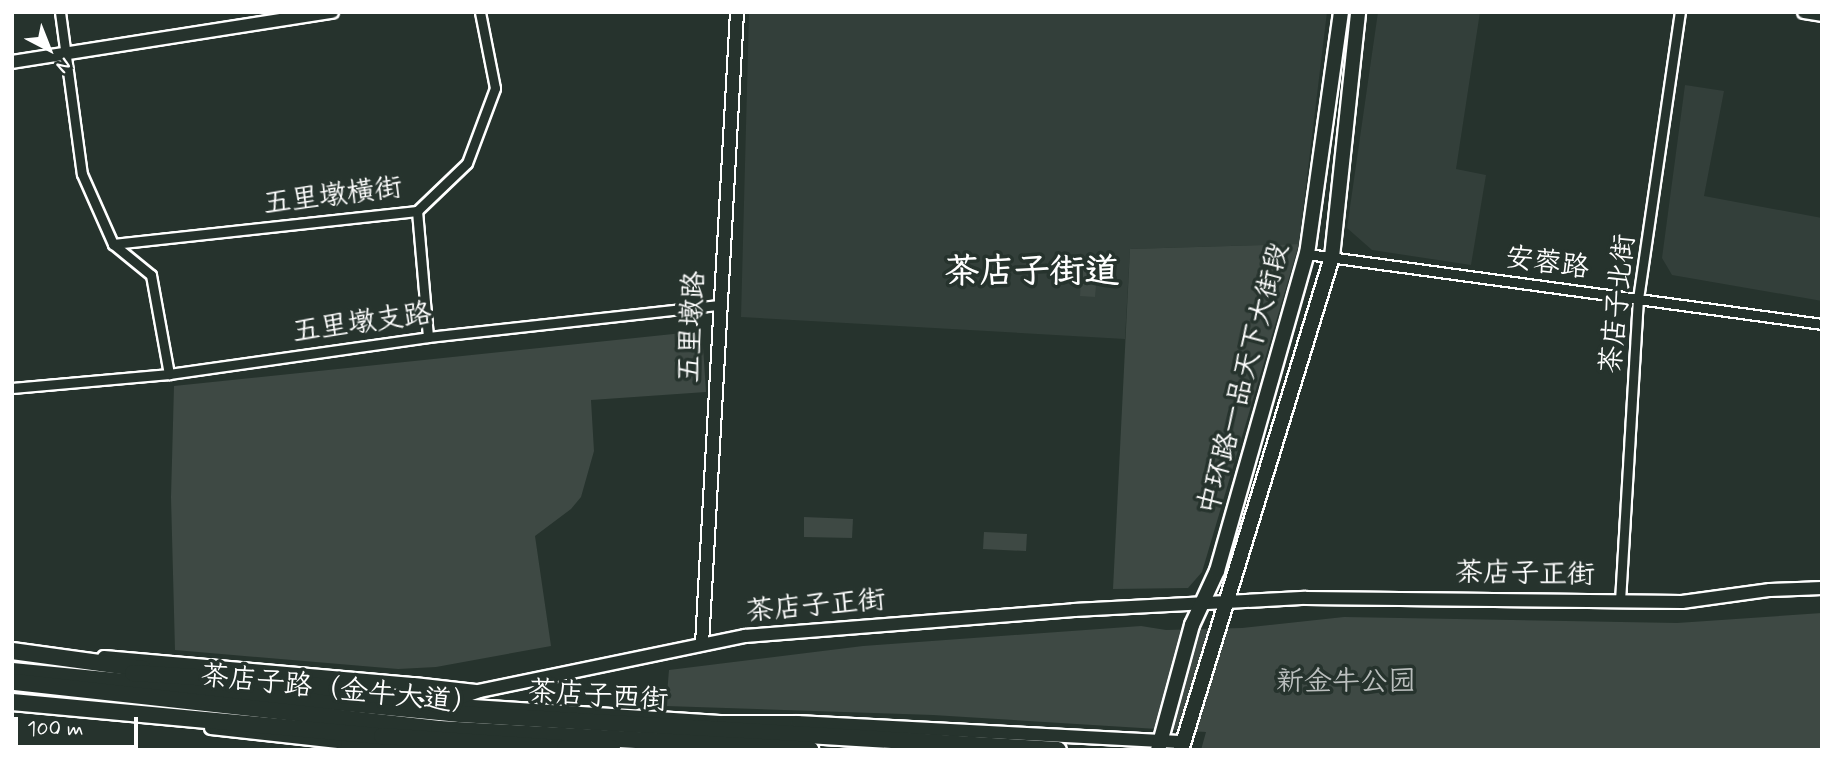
<!DOCTYPE html>
<meta charset="utf-8">
<style>
body{margin:0}
#map{position:relative;width:1834px;height:762px;overflow:hidden;background:#26332d;font-family:Mynerve,"LXGW WenKai TC",sans-serif}
div>[style]{position:absolute}
.built>*{inset:0;background:#333f3a}
.green>*{inset:0;background:#3e4944}
.roads{filter:drop-shadow(2px 0 #fff) drop-shadow(-2px 0 #fff) drop-shadow(0 2px #fff) drop-shadow(0 -2px #fff)}
.street>*{height:9px;margin:-4.5px;padding:0 4.5px;transform-origin:4.5px;border-radius:4.5px;background:#26332d}
.secondary>*{height:12px;margin:-6px;padding:0 6px;transform-origin:6px;border-radius:6px;background:#26332d}
.primary>*{height:14px;margin:-7px;padding:0 7px;transform-origin:7px;border-radius:7px;background:#26332d}
.highway>*{height:16px;margin:-8px;padding:0 8px;transform-origin:8px;border-radius:8px;background:#26332d}
span{translate:-50% -50%;white-space:nowrap;text-align:center;line-height:1.15;-webkit-text-stroke:7px #26332d;paint-order:stroke}
.street-label{font-size:28px;color:#fff}
.park-label{font-size:28px;color:#bbbfbe}
.district-label{font-size:35px;color:#fff;font-weight:700}
.frame{position:absolute;inset:0;border:14px solid #fff;pointer-events:none}
.north{position:absolute;left:14px;top:14px;width:70px;height:70px;-webkit-text-stroke:5px #26332d;paint-order:stroke;rotate:138deg;font-size:19px;font-weight:700;line-height:28px;text-align:center;color:#fff}
.north::after{content:'';display:block;margin:auto;width:24px;height:32px;background:#fff;clip-path:polygon(50% 0,100% 100%,50% 72%,0 100%)}
.scale{position:absolute;left:14px;top:717px;width:124px;height:32px;box-sizing:border-box;border:4px solid #fff;border-top:0;padding-left:9px;font-size:21px;line-height:24px;white-space:nowrap;color:#fff;-webkit-text-stroke:5px #26332d;paint-order:stroke}
</style>
<div id="map">
<div class="built">
<i style="clip-path:polygon(749px 12px,1327px 12px,1299px 244px,1130px 249px,1125px 339px,741px 317px)"></i>
<i style="clip-path:polygon(1378px 12px,1480px 12px,1456px 169px,1486px 175px,1471px 265px,1372px 250px,1347px 228px)"></i>
<i style="clip-path:polygon(1685px 85px,1724px 91px,1704px 196px,1822px 218px,1822px 301px,1672px 275px,1662px 258px)"></i>
</div>
<div class="green">
<i style="clip-path:polygon(1299px 244px,1202px 572px,1188px 588px,1113px 589px,1130px 249px)"></i>
<i style="clip-path:polygon(1082px 261px,1098px 262px,1095px 297px,1080px 296px)"></i>
<i style="clip-path:polygon(702px 331px,706px 392px,591px 400px,594px 451px,581px 497px,571px 509px,535px 536px,551px 646px,436px 667px,398px 669px,175px 650px,171px 497px,174px 386px)"></i>
<i style="clip-path:polygon(804px 517px,853px 519px,852px 538px,804px 537px)"></i>
<i style="clip-path:polygon(984px 532px,1027px 534px,1026px 551px,983px 549px)"></i>
<i style="clip-path:polygon(1822px 613px,1822px 750px,1201px 750px,1206px 732px,933px 715px,666px 706px,669px 670px,863px 646px,1141px 626px,1166px 630px,1242px 628px,1344px 617px,1677px 623px)"></i>
</div>
<div class="roads">
<div class="street">
<i style="left:60px;top:12px;width:163px;rotate:82.3deg"></i>
<i style="left:82px;top:174px;width:77px;rotate:66.1deg"></i>
<i style="left:113px;top:244px;width:49px;rotate:39.2deg"></i>
<i style="left:151px;top:275px;width:101px;rotate:79.7deg"></i>
<i style="left:417px;top:211px;width:126px;rotate:85deg"></i>
<i style="left:113px;top:244px;width:306px;rotate:-6.2deg"></i>
<i style="left:417px;top:211px;width:69px;rotate:-43.8deg"></i>
<i style="left:467px;top:163px;width:80px;rotate:-69.5deg"></i>
<i style="left:495px;top:88px;width:77px;rotate:-101.2deg"></i>
<i style="left:1307px;top:254px;width:520px;rotate:7.74deg"></i>
<i style="left:12px;top:388px;width:158px;rotate:-5.1deg"></i>
<i style="left:169px;top:374px;width:262px;rotate:-8.1deg"></i>
<i style="left:428px;top:337px;width:293px;rotate:-6.3deg"></i>
<i style="left:1620px;top:601px;width:303px;rotate:-86.6deg"></i>
<i style="left:1638px;top:299px;width:290px;rotate:-81.7deg"></i>
</div>
<div class="secondary">
<i style="left:1804px;top:12px;width:18px;rotate:9deg"></i>
<i style="left:12px;top:62px;width:324px;rotate:-8.9deg"></i>
<i style="left:702px;top:644px;width:633px;rotate:-86.83deg"></i>
<i style="left:104px;top:657px;width:309px;rotate:5deg"></i>
<i style="left:412px;top:684px;width:36px;rotate:34deg"></i>
<i style="left:442px;top:704px;width:282px;rotate:3.7deg"></i>
<i style="left:723px;top:722px;width:75px"></i>
<i style="left:798px;top:722px;width:386px;rotate:3deg"></i>
<i style="left:414px;top:684px;width:62px;rotate:6.4deg"></i>
<i style="left:442px;top:704px;width:39px;rotate:-19deg"></i>
<i style="left:479px;top:691px;width:272px;rotate:-11.7deg"></i>
<i style="left:745px;top:636px;width:330px;rotate:-4.5deg"></i>
<i style="left:1074px;top:610px;width:232px;rotate:-3deg"></i>
<i style="left:1306px;top:598px;width:376px;rotate:0.6deg"></i>
<i style="left:1682px;top:602px;width:89px;rotate:-7.8deg"></i>
<i style="left:1770px;top:590px;width:52px;rotate:-2.2deg"></i>
<i style="left:211px;top:728px;width:137px;rotate:6.3deg"></i>
<i style="left:347px;top:743px;width:115px;rotate:3.5deg"></i>
</div>
<div class="primary">
<i style="left:1158px;top:750px;width:130px;rotate:-74.8deg"></i>
<i style="left:1192px;top:625px;width:60px;rotate:-65.2deg"></i>
<i style="left:1217px;top:571px;width:330px;rotate:-74.2deg"></i>
<i style="left:1307px;top:254px;width:244px;rotate:-82deg"></i>
<i style="left:1181px;top:750px;width:516px;rotate:-72.97deg"></i>
<i style="left:1332px;top:257px;width:246px;rotate:-83.9deg"></i>
</div>
<div class="highway">
<i style="left:12px;top:651px;width:132px;rotate:7.8deg"></i>
<i style="left:12px;top:671px;width:450px;rotate:5.5deg"></i>
<i style="left:460px;top:714px;width:599px;rotate:3.45deg"></i>
<i style="left:133px;top:673px;width:172px;rotate:3.7deg"></i>
<i style="left:305px;top:684px;width:99px;rotate:8.7deg"></i>
<i style="left:15px;top:682px;width:427px;rotate:6.3deg"></i>
<i style="left:439px;top:729px;width:372px;rotate:3.2deg"></i>
<i style="left:12px;top:702px;width:372px;rotate:5.3deg"></i>
<i style="left:382px;top:736px;width:183px;rotate:3.8deg"></i>
<i style="left:565px;top:748px;width:47px"></i>
</div>
</div>
<div class="street-label">
<span style="left:333px;top:197px;rotate:-7deg">五里墩横街</span>
<span style="left:1547px;top:264px;rotate:8deg">安蓉路</span>
<span style="left:1619px;top:304px;rotate:-84deg">茶店子北街</span>
<span style="left:362px;top:324px;rotate:-8deg">五里墩支路</span>
<span style="left:693px;top:327px;rotate:-87deg">五里墩路</span>
<span style="left:1245px;top:379px;rotate:-75deg">中环路一品天下大街段</span>
<span style="left:1525px;top:575px;rotate:1deg">茶店子正街</span>
<span style="left:816px;top:607px;rotate:-5deg">茶店子正街</span>
<span style="left:340px;top:691px;rotate:6deg">茶店子路（金牛大道）</span>
<span style="left:598px;top:697px;rotate:4deg">茶店子西街</span>
</div>
<div class="park-label">
<span style="left:1346px;top:683px">新金牛公园</span>
</div>
<div class="district-label">
<span style="left:1032px;top:272px">茶店子街道</span>
</div>
<div class="frame"></div>
<div class="north">N</div>
<div class="scale">100 m</div>
</div>
